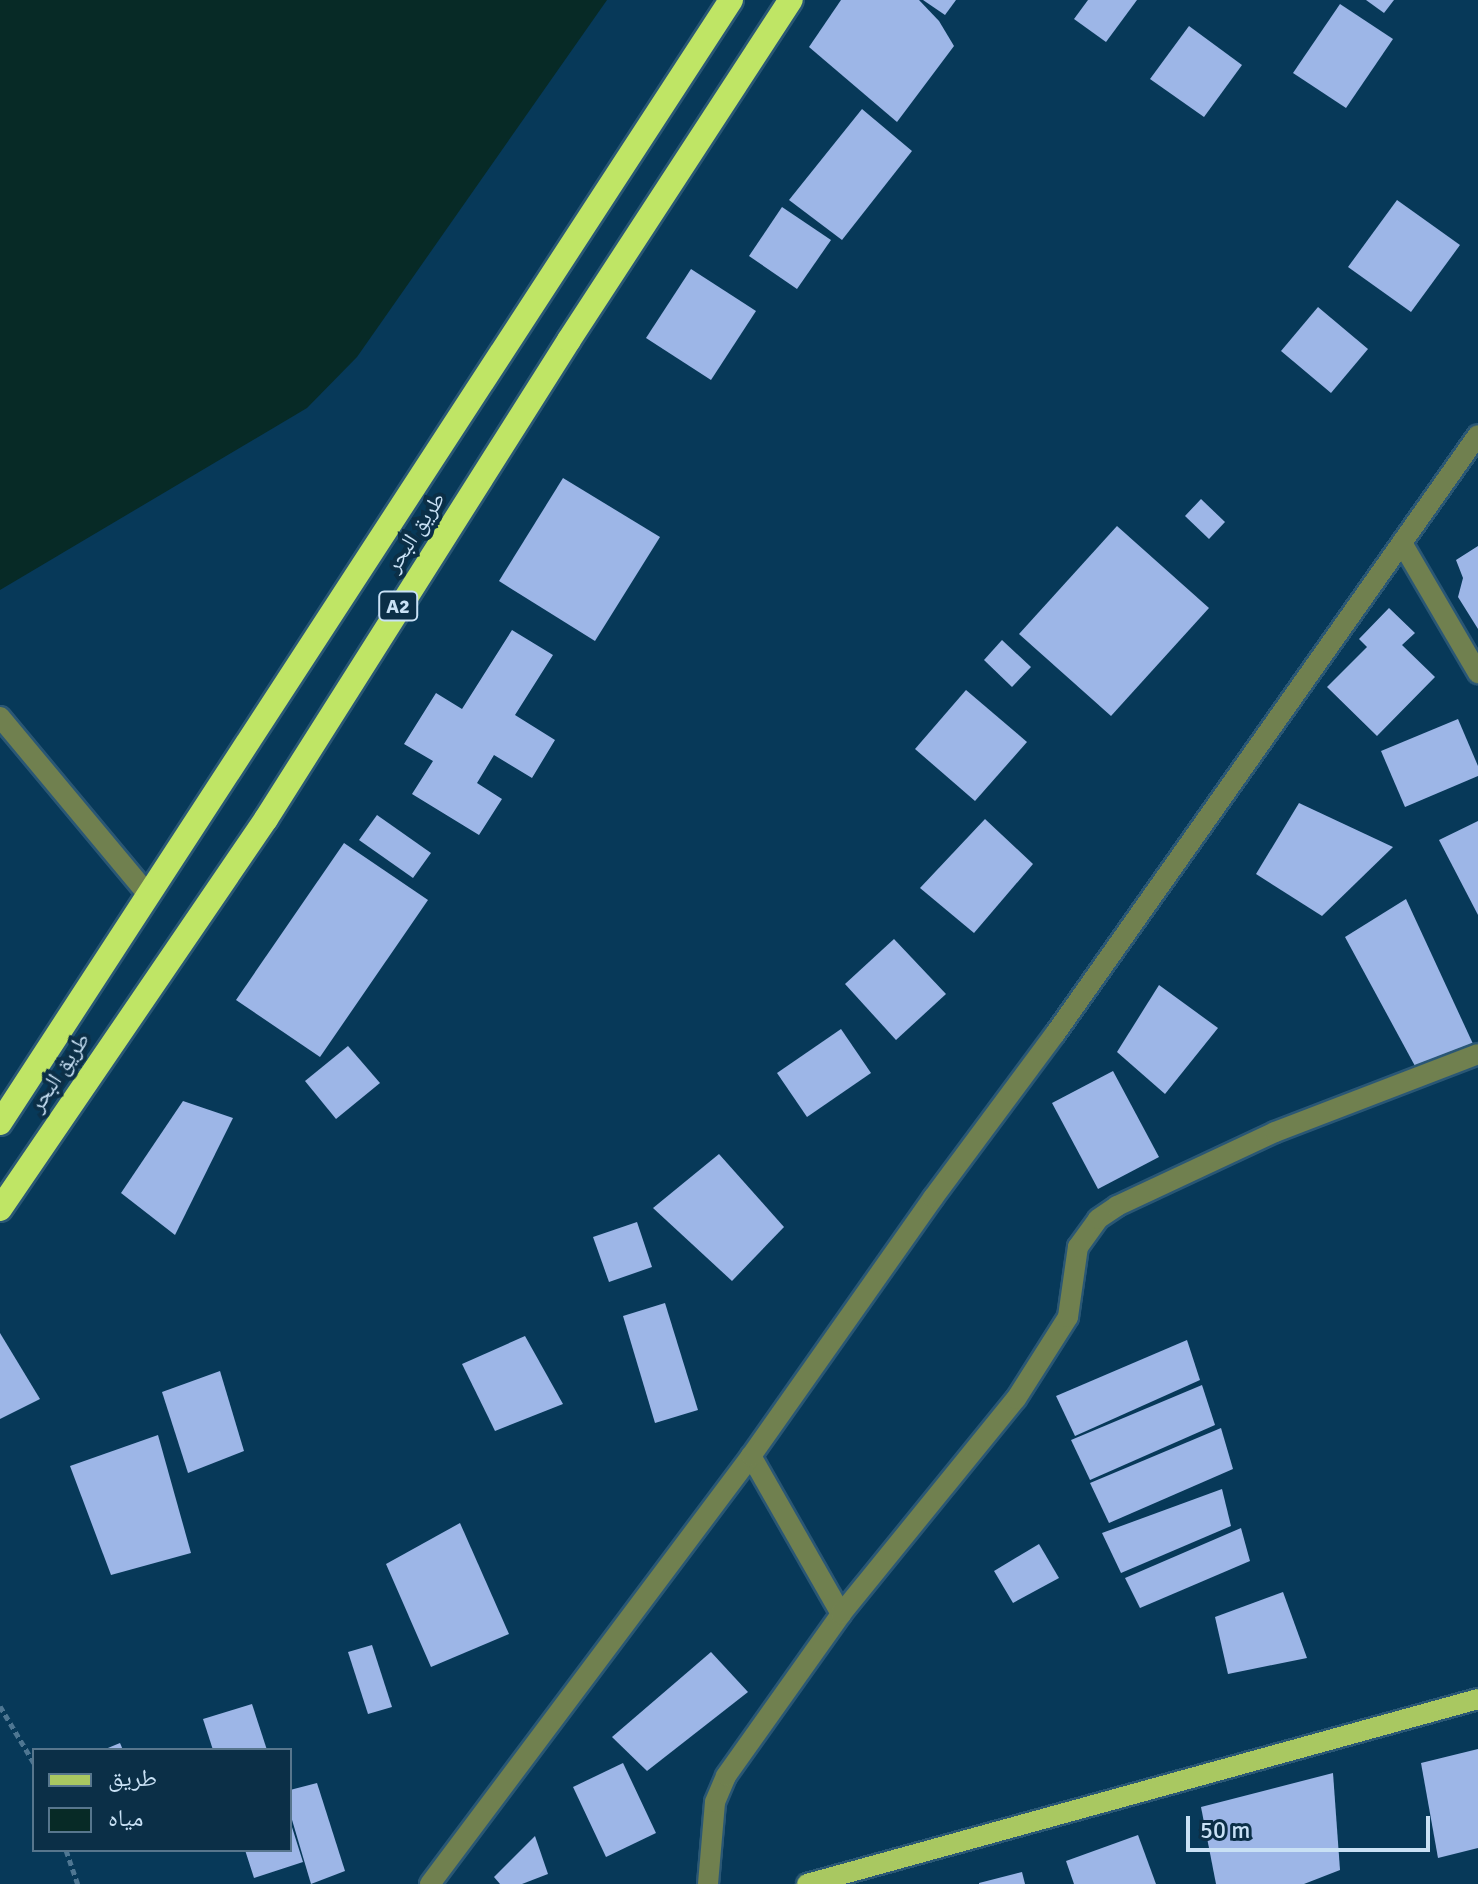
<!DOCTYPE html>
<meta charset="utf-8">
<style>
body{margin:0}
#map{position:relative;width:1478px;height:1884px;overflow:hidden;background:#073959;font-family:Signika,"Noto Naskh Arabic",sans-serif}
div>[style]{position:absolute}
.water>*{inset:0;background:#072a26}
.building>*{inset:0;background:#9db6e7}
.path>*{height:5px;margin-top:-2.5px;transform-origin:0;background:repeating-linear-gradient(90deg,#4e7692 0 6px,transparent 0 10px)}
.roads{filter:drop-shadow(2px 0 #2a5775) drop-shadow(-2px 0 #2a5775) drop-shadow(0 2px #2a5775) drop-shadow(0 -2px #2a5775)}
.minor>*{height:20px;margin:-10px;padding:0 10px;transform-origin:10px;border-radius:10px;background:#70804f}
.major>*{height:20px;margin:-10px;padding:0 10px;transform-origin:10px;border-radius:10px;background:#a9c861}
.highway>*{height:24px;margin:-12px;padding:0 12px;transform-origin:12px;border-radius:12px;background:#bfe565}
span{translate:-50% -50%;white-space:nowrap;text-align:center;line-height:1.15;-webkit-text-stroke:8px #0b2f47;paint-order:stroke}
.shield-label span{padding:2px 6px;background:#0b2f47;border:2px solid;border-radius:6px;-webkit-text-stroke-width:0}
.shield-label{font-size:20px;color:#c9e1f5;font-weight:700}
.street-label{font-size:22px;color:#c9e1f5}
.legend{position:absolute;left:32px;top:1748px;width:260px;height:104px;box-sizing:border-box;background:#0b2f47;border:2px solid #57768d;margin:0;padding:10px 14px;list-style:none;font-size:24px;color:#c9e1f5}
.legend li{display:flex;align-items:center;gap:16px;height:40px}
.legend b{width:40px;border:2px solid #57768d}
.scale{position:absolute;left:1186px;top:1816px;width:244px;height:36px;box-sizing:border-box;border:4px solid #c9e1f5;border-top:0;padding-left:10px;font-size:24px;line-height:28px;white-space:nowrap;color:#c9e1f5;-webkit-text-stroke:6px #0b2f47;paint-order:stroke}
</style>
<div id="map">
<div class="water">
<i style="clip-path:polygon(0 0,607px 0,357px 357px,307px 408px,0 590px)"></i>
</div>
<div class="building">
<i style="clip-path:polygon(841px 0,919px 0,939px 21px,954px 46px,897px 122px,809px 47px)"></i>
<i style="clip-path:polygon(923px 0,956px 0,945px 15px)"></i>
<i style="clip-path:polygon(1088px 0,1137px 0,1106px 42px,1074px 19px)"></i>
<i style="clip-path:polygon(1366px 0,1394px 0,1384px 13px)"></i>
<i style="clip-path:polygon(1340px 4px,1393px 39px,1346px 108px,1293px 73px)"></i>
<i style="clip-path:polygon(1189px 26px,1242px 65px,1204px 117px,1150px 79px)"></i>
<i style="clip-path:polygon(862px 109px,912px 151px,842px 240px,789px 200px)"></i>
<i style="clip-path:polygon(1397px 200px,1460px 245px,1411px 312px,1348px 267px)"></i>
<i style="clip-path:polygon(782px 207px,831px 240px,797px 289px,749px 256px)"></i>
<i style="clip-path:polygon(691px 269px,756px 311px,711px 380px,646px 338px)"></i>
<i style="clip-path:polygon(1318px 307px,1368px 349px,1331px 393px,1281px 351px)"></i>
<i style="clip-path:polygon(563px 478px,660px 537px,595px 641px,499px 581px)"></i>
<i style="clip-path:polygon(1201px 499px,1225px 522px,1209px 539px,1185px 516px)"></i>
<i style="clip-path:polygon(1117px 526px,1209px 608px,1111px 716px,1019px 634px)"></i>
<i style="clip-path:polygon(1478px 546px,1478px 629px,1458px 597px,1463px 578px,1456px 560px)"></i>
<i style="clip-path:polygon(1389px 608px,1415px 633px,1402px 645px,1435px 677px,1377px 736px,1327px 687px,1367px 647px,1359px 639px)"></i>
<i style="clip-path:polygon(512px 630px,553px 655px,515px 715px,555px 740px,532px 778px,494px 755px,477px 783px,502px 799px,479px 835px,412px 794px,433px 761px,404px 744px,436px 693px,462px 709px)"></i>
<i style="clip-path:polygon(1002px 640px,1031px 667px,1012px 687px,984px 660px)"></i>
<i style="clip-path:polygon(966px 690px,1027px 742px,975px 801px,915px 749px)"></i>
<i style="clip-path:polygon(1458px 719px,1478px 766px,1478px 776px,1405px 807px,1381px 751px)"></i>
<i style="clip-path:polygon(1299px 803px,1393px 847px,1322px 916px,1256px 874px)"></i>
<i style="clip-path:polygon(377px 815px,431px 853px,413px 878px,359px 840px)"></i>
<i style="clip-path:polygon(985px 819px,1033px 864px,974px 933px,920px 888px)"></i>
<i style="clip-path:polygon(1478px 821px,1478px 915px,1439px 840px)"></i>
<i style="clip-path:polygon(344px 843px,428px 900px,320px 1057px,236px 1000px)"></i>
<i style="clip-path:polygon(1406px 899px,1474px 1046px,1415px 1066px,1345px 937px)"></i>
<i style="clip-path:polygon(894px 939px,946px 994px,896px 1040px,845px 984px)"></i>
<i style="clip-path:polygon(1159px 985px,1218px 1028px,1165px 1094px,1117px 1052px)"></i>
<i style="clip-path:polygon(841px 1029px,871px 1073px,807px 1117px,777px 1073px)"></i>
<i style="clip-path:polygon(348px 1046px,380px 1083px,336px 1119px,305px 1081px)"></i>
<i style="clip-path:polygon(1113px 1071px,1159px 1157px,1098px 1189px,1052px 1103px)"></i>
<i style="clip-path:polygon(183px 1101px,233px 1118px,175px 1235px,121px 1193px)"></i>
<i style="clip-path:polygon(719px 1154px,784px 1227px,732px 1281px,653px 1208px)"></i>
<i style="clip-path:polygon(637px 1222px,652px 1267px,609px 1282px,593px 1237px)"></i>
<i style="clip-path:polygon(665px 1303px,698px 1410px,655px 1423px,623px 1316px)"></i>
<i style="clip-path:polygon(0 1333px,40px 1399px,0 1419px)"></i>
<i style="clip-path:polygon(525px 1336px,563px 1404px,495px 1431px,462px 1364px)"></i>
<i style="clip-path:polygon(1187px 1340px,1200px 1380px,1075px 1436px,1056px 1396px)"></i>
<i style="clip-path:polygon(220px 1371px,244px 1451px,188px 1473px,162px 1392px)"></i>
<i style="clip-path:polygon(1202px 1385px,1215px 1425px,1090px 1480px,1071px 1440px)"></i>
<i style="clip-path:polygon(1221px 1428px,1233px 1469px,1109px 1523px,1090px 1483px)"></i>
<i style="clip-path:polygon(158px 1435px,191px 1553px,111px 1575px,70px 1466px)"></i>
<i style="clip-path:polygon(1222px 1489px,1231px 1526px,1121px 1573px,1102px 1533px)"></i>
<i style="clip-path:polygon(460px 1523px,509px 1634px,431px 1667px,386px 1564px)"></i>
<i style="clip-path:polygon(1241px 1528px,1250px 1561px,1140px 1608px,1125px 1578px)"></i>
<i style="clip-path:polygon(1039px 1544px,1059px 1578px,1013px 1603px,994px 1571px)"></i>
<i style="clip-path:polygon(1283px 1592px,1307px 1658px,1228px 1674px,1215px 1617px)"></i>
<i style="clip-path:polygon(372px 1645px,392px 1707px,368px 1714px,348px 1652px)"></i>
<i style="clip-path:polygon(711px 1652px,748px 1692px,647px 1771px,612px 1737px)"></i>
<i style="clip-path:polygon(252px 1704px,267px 1750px,213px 1750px,203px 1719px)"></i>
<i style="clip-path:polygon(120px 1743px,123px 1750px,103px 1750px)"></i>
<i style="clip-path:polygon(1478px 1749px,1478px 1848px,1438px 1858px,1421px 1763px)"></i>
<i style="clip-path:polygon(623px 1763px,656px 1833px,606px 1857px,573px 1787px)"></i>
<i style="clip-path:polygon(1333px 1773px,1340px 1870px,1304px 1884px,1216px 1884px,1201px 1807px)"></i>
<i style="clip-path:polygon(317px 1783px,345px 1871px,311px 1884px,290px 1813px,290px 1790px)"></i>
<i style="clip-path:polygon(291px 1824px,303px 1862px,254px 1878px,245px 1850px,290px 1850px)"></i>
<i style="clip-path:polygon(1138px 1835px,1156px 1884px,1074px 1884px,1066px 1861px)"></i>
<i style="clip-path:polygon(535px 1836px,548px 1874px,522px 1884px,500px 1884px,494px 1877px)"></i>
<i style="clip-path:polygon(1022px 1872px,1025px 1884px,979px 1884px,979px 1883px)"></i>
</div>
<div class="path">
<i style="left:0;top:1706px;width:66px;rotate:59.2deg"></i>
<i style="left:66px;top:1850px;width:36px;rotate:71deg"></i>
</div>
<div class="roads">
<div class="minor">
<i style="left:1402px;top:543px;width:151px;rotate:59.7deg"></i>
<i style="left:0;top:717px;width:233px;rotate:50.2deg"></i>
<i style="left:751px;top:1456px;width:182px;rotate:60.3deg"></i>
<i style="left:430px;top:1884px;width:535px;rotate:-53.13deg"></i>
<i style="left:751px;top:1456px;width:316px;rotate:-54.8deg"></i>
<i style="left:933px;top:1198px;width:204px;rotate:-53.4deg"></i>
<i style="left:1055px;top:1034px;width:733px;rotate:-54.77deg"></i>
<i style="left:708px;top:1884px;width:82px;rotate:-85.1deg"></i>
<i style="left:715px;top:1802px;width:28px;rotate:-67deg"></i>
<i style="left:726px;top:1776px;width:199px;rotate:-54.6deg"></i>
<i style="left:841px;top:1614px;width:277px;rotate:-50.9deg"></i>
<i style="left:1016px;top:1399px;width:97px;rotate:-57.6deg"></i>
<i style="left:1068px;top:1317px;width:71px;rotate:-81.9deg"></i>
<i style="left:1078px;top:1247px;width:34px;rotate:-54deg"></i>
<i style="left:1098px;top:1219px;width:23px;rotate:-34deg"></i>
<i style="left:1117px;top:1206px;width:174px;rotate:-25.1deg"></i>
<i style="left:1275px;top:1132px;width:217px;rotate:-21deg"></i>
</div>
<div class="major">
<i style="left:807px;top:1884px;width:696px;rotate:-15.41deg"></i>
</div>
<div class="highway">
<i style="left:0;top:1123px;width:1340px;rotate:-56.94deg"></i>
<i style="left:0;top:1209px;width:472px;rotate:-55.7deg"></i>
<i style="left:266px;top:819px;width:567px;rotate:-57.68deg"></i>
<i style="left:569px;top:340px;width:406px;rotate:-56.9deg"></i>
</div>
</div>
<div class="shield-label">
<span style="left:398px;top:606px">A2</span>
</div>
<div class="street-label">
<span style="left:415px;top:532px;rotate:-57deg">طريق البحر</span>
<span style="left:59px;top:1072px;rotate:-56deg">طريق البحر</span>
</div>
<ul class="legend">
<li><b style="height:10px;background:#a9c861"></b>طريق</li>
<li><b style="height:22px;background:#072a26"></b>مياه</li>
</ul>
<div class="scale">50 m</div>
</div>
